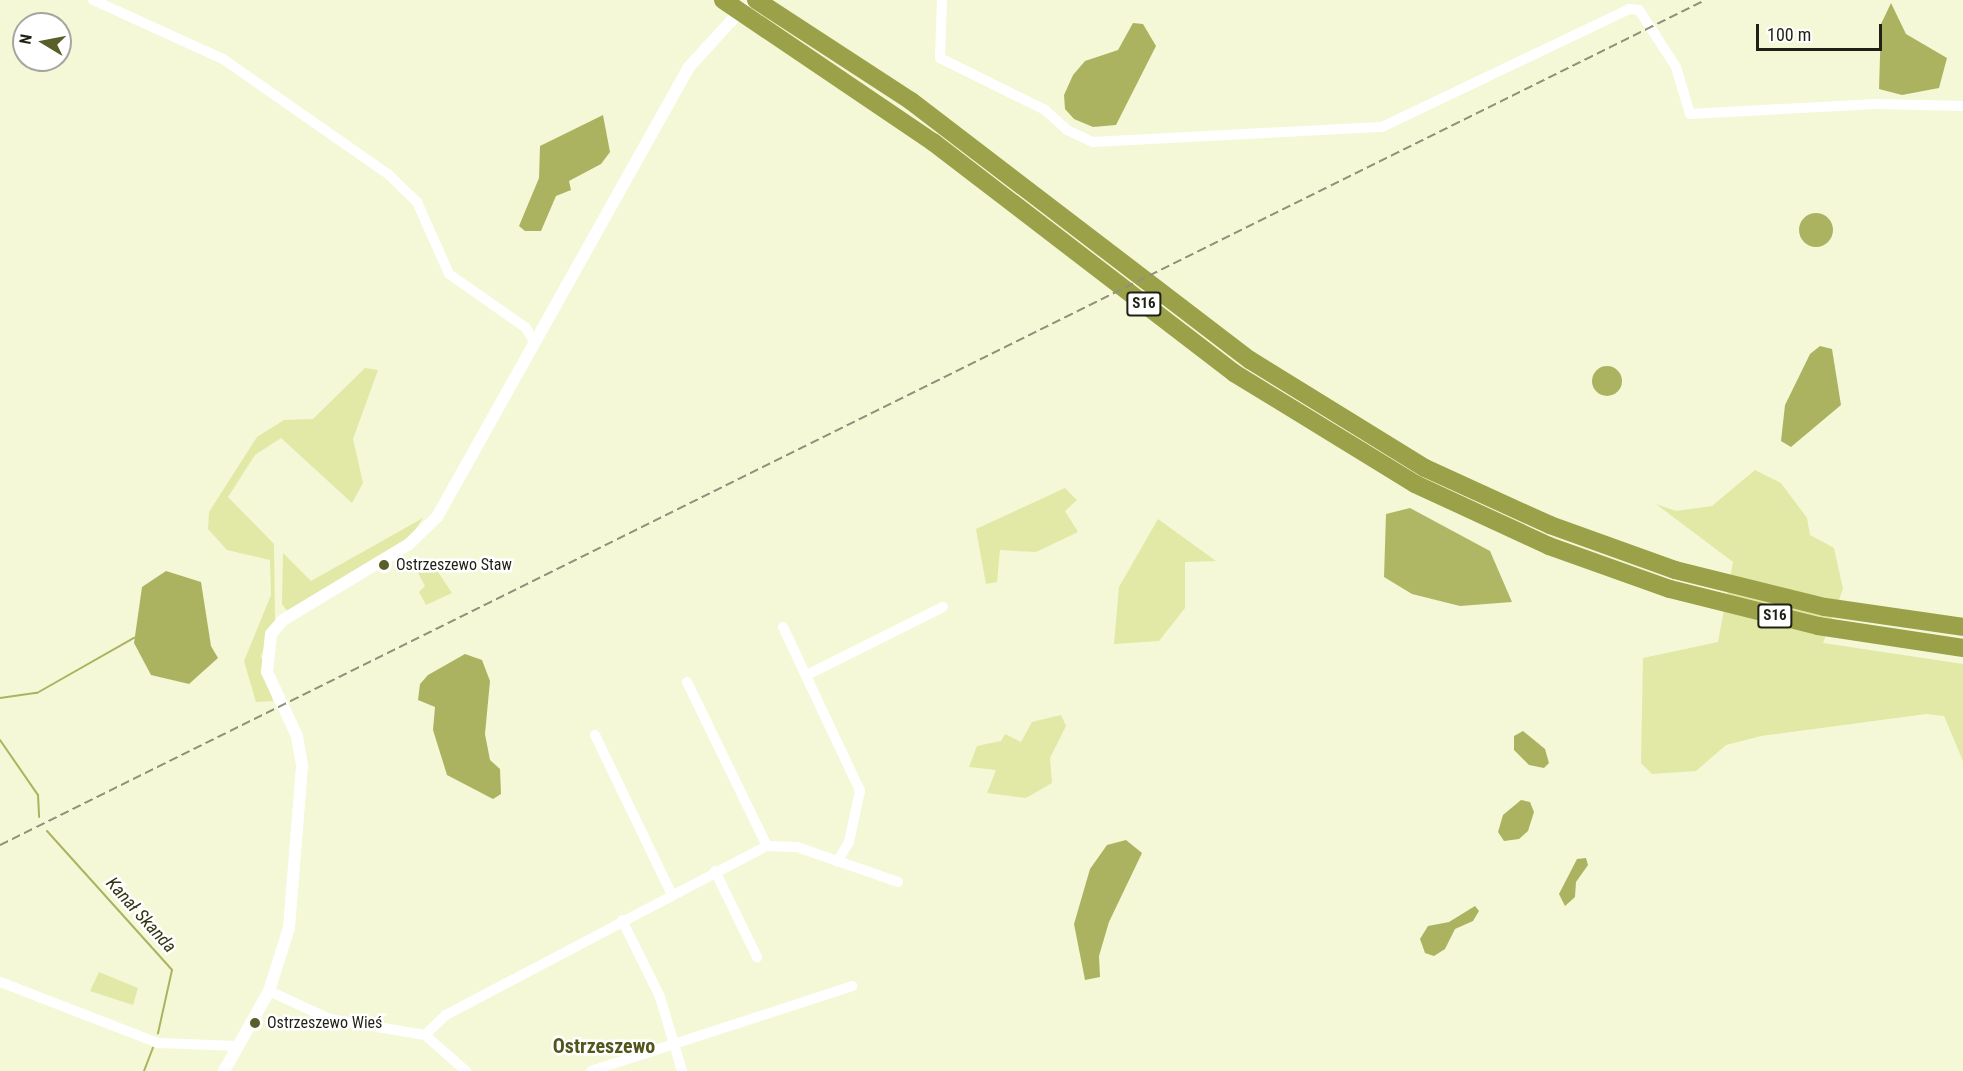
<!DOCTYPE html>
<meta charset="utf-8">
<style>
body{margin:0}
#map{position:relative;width:1963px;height:1071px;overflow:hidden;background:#f4f8d7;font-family:"Roboto Condensed",sans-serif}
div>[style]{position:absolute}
.green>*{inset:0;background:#e2e8a6}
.forest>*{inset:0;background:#b0b764}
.water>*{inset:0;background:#acb360}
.round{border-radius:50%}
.stream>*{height:2px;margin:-1px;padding:0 1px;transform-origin:1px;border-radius:1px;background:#acb360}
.minor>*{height:10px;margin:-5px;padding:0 5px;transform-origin:5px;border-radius:5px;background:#fff}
.tertiary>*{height:12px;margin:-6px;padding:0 6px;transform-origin:6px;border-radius:6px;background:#fff}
.motorway>*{height:18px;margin:-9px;padding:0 9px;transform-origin:9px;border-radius:9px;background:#9aa148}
.rail>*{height:2px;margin-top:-1px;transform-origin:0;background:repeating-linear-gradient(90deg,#8e927b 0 9px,transparent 0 13.5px)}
.dots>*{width:16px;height:16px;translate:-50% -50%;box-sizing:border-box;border:3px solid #fff;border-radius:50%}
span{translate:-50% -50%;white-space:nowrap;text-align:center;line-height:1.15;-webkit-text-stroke:5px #fff;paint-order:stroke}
.shield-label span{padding:2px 4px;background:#fff;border:2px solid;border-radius:4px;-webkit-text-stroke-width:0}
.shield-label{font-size:15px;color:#1f2115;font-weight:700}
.poi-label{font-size:16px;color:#1f2115}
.left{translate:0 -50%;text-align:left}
.water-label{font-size:18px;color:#333611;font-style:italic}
.quarter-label{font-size:20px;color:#52561c;font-weight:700}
.north{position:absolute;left:12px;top:12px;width:60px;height:60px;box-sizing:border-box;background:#fff;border:2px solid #a5a6a1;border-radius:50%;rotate:280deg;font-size:16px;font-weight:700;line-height:24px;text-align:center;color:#1f2115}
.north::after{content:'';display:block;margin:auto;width:21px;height:27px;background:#5a5e2b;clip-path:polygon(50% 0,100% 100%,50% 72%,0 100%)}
.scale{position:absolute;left:1756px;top:24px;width:126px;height:27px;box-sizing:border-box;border:3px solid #1f2115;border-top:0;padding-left:8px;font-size:18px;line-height:21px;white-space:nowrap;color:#1f2115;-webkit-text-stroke:4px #fff;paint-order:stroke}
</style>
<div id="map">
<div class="green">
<i style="clip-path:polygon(365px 368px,378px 370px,353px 439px,363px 483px,352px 503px,281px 438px,255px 455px,228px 497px,274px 544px,275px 620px,261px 656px,273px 701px,256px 702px,244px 661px,271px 595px,270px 560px,227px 550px,208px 529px,209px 512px,257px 437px,284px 420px,313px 419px)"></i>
<i style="clip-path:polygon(1755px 470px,1781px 483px,1807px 518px,1810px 535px,1834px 548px,1843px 589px,1823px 643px,1963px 664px,1963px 761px,1944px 716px,1926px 714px,1761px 736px,1726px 745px,1696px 771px,1652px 774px,1641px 763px,1643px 658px,1718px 642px,1733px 562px,1656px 504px,1676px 511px,1712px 506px)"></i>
<i style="clip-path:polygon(1065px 488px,1077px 500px,1065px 511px,1078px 532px,1036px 552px,1000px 550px,997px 582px,986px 584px,976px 529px)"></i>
<i style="clip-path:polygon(423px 518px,410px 537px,288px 612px,282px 604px,283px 553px,311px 581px)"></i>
<i style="clip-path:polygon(1158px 519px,1216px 561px,1185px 562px,1185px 608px,1159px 641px,1114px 644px,1119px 587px)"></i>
<i style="clip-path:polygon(422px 562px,432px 563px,452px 593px,426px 605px,419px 592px,425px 586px,417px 571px)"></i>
<i style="clip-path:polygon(1061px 715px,1066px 726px,1050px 758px,1052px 783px,1026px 798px,987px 793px,996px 770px,969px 767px,977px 746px,1001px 741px,1005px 734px,1021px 742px,1032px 722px)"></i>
<i style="clip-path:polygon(99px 972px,138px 988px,133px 1005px,90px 991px)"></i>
</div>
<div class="forest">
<i style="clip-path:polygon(1410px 508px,1490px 551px,1512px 602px,1460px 606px,1412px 594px,1384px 577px,1386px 514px)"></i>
</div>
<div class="water">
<i style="clip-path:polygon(1891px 3px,1906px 34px,1947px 58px,1939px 88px,1902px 95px,1879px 89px,1881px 24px)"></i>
<i style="clip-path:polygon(1133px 23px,1143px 24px,1156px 46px,1116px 125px,1093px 127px,1074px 119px,1065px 109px,1064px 95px,1073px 75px,1085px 61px,1118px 50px)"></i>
<i style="clip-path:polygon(603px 115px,610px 152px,601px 164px,569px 181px,571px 190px,556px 196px,541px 231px,525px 231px,519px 226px,539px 178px,540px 146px)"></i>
<i class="round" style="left:1799px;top:213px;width:34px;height:34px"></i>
<i style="clip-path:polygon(1820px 346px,1832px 349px,1841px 405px,1791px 447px,1781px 441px,1785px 405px,1810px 354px)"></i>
<i class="round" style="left:1592px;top:366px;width:30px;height:30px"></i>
<i style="clip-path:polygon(166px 571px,201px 582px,211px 646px,218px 658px,189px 684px,151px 675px,134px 643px,142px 587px)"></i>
<i style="clip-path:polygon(465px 654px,482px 660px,490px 681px,485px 734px,490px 760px,500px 769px,501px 794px,493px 799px,447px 775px,433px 730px,435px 707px,418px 700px,420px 684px,428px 675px)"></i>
<i style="clip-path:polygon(1523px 731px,1545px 749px,1549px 763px,1544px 768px,1529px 765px,1514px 750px,1514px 736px)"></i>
<i style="clip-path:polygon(1521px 800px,1530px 802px,1534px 812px,1528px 831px,1519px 839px,1504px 841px,1498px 832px,1503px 815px)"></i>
<i style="clip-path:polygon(1126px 840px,1142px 853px,1109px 922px,1099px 956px,1100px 977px,1085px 980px,1074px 924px,1090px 869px,1107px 845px)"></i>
<i style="clip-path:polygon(1586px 858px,1588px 865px,1576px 882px,1575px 897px,1565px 906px,1559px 894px,1577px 859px)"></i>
<i style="clip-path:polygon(1475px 906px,1479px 911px,1473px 921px,1455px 929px,1445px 949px,1434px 956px,1425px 953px,1420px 939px,1428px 926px,1449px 922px)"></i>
</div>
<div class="stream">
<i style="left:0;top:698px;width:37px;rotate:-8deg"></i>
<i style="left:37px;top:693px;width:112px;rotate:-29.6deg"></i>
<i style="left:0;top:740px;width:67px;rotate:55.4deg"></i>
<i style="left:38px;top:795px;width:22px;rotate:87deg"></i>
<i style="left:47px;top:831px;width:187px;rotate:48deg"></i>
<i style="left:172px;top:970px;width:65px;rotate:102.5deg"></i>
<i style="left:144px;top:1071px;width:25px;rotate:-69deg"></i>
</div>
<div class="minor">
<i style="left:93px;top:0;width:143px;rotate:24.4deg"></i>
<i style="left:223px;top:59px;width:201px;rotate:34.9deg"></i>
<i style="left:388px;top:174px;width:40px;rotate:44deg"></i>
<i style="left:417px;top:202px;width:79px;rotate:66deg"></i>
<i style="left:449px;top:274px;width:94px;rotate:35deg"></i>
<i style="left:526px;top:328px;width:16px;rotate:60deg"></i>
<i style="left:942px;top:0;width:58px;rotate:92deg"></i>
<i style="left:940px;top:58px;width:117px;rotate:26.3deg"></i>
<i style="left:1045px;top:110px;width:30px;rotate:42deg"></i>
<i style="left:1067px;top:130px;width:29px;rotate:25deg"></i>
<i style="left:1093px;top:142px;width:289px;rotate:-3deg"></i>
<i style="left:1382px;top:127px;width:274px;rotate:-25.5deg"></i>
<i style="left:1629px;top:9px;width:10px;rotate:6deg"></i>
<i style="left:1639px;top:10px;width:68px;rotate:57deg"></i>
<i style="left:1676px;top:67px;width:49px;rotate:73.4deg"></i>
<i style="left:1690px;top:114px;width:186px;rotate:-3.1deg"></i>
<i style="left:1876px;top:104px;width:87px;rotate:1.3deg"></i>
<i style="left:783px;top:627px;width:181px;rotate:64.8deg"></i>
<i style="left:860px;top:791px;width:52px;rotate:102.2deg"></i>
<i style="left:849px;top:842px;width:23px;rotate:121deg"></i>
<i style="left:807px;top:675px;width:152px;rotate:-26.6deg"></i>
<i style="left:687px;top:682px;width:182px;rotate:64deg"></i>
<i style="left:595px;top:735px;width:175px;rotate:64.3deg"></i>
<i style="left:715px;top:871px;width:96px;rotate:64deg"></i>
<i style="left:622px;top:920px;width:86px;rotate:63.7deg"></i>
<i style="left:660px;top:997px;width:77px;rotate:73.4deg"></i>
<i style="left:0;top:982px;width:169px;rotate:21.1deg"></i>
<i style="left:158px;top:1043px;width:80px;rotate:2.1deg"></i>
<i style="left:269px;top:991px;width:67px;rotate:24.7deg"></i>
<i style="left:330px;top:1019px;width:96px;rotate:9.6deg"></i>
<i style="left:425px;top:1035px;width:55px;rotate:41.3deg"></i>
<i style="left:425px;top:1035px;width:29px;rotate:-44deg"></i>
<i style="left:446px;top:1015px;width:363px;rotate:-27.8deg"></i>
<i style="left:767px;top:846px;width:30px;rotate:2deg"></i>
<i style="left:797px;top:847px;width:107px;rotate:19.1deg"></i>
<i style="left:591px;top:1071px;width:275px;rotate:-18deg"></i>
</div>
<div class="tertiary">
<i style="left:224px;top:1071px;width:92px;rotate:-60.6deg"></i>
<i style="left:269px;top:991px;width:66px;rotate:-72.4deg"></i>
<i style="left:289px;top:928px;width:164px;rotate:-85.4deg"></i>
<i style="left:302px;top:765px;width:29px;rotate:-100deg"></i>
<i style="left:297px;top:736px;width:71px;rotate:-115.1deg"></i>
<i style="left:267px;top:672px;width:38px;rotate:-84deg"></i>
<i style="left:271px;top:634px;width:18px;rotate:-49deg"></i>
<i style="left:283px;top:620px;width:147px;rotate:-31.1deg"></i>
<i style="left:409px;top:544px;width:39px;rotate:-44deg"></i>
<i style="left:437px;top:517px;width:516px;rotate:-60.75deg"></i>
<i style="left:689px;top:67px;width:80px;rotate:-47.5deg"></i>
</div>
<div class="motorway">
<i style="left:723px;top:0;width:254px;rotate:34.1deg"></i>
<i style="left:933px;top:142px;width:379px;rotate:37.5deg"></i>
<i style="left:1234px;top:373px;width:212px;rotate:31.5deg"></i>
<i style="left:1415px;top:484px;width:148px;rotate:24.8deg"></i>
<i style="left:1549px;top:546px;width:128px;rotate:19.6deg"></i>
<i style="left:1670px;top:589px;width:153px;rotate:14deg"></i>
<i style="left:1818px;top:626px;width:147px;rotate:8.6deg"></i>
<i style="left:756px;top:0;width:185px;rotate:33.1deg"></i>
<i style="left:911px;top:101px;width:427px;rotate:37.4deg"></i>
<i style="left:1250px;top:360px;width:206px;rotate:31.7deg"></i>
<i style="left:1425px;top:468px;width:137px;rotate:24.5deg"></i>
<i style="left:1550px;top:525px;width:133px;rotate:19.8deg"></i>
<i style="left:1675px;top:570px;width:154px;rotate:13.9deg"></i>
<i style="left:1825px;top:607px;width:139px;rotate:8.2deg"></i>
</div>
<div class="rail">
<i style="left:0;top:845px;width:1903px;rotate:-26.36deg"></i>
</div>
<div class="dots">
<i style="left:384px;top:565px;background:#5a5e2b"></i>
<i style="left:255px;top:1023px;background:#5a5e2b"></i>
</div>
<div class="shield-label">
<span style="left:1144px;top:304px">S16</span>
<span style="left:1775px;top:616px">S16</span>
</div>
<div class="poi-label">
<span class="left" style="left:396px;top:565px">Ostrzeszewo Staw</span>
<span class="left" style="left:267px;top:1023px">Ostrzeszewo Wieś</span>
</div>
<div class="water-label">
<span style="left:141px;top:915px;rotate:48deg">Kanał Skanda</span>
</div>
<div class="quarter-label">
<span style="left:604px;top:1046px">Ostrzeszewo</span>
</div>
<div class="north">N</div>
<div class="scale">100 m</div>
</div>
